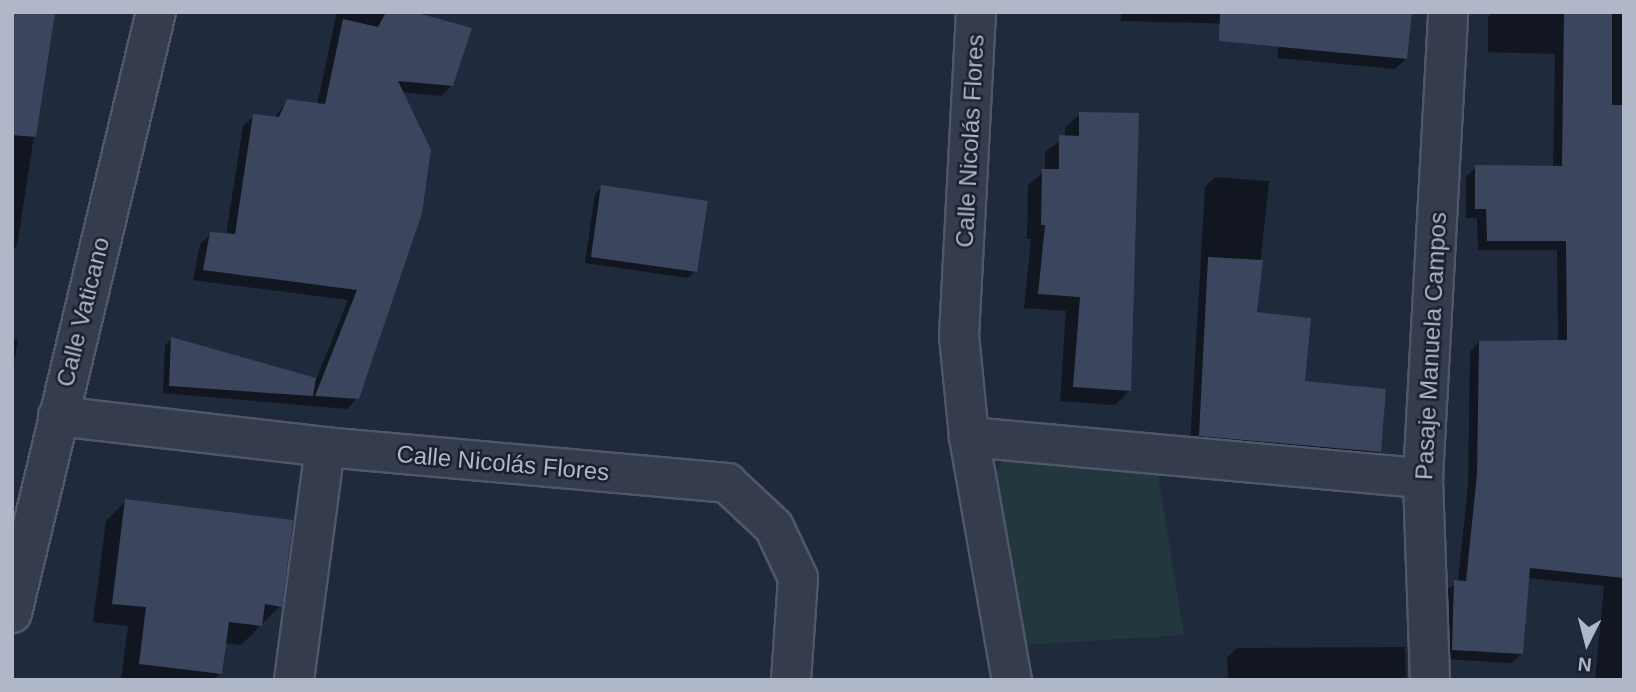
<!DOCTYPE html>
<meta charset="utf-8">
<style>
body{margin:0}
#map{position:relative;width:1636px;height:692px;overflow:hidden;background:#202a3d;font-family:Arial,sans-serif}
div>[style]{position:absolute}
.green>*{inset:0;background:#22383e}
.shadow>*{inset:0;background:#0007}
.building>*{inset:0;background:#3b465e}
.roads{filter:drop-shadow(2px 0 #4f5768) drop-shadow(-2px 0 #4f5768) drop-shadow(0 2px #4f5768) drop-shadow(0 -2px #4f5768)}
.minor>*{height:38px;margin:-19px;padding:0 19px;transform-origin:19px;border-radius:19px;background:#343c4d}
span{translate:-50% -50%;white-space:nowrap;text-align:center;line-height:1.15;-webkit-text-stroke:5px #192132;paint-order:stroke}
.street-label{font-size:24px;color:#afb7c9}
.frame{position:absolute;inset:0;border:14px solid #afb7c9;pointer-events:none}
.north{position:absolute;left:1552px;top:608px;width:70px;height:70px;-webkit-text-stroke:5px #192132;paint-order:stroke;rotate:186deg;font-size:19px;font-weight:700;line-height:28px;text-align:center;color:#afb7c9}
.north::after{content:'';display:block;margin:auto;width:24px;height:32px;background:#afb7c9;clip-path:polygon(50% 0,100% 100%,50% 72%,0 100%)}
</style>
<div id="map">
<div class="green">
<i style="clip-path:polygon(1003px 458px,1158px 474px,1184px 635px,1026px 645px,991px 484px)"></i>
</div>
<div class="shadow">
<i style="clip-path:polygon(12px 12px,53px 12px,17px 246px,12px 251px)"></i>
<i style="clip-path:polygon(337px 12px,424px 12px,452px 85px,441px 96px,401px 92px,357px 398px,347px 409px,163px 393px,165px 345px,172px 339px,316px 380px,348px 300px,193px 280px,200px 244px,211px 234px,226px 235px,243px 126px,254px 116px,274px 118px,287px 101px,317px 105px)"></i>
<i style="clip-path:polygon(1121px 12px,1410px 12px,1406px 59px,1395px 69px,1277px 58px,1281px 25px,1121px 21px)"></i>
<i style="clip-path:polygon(1493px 12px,1624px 12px,1624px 680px,1595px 680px,1604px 586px,1528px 578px,1522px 653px,1512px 663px,1443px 659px,1445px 591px,1458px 582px,1468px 485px,1470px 352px,1479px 342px,1558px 342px,1557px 250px,1478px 250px,1477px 218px,1466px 218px,1466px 177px,1476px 167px,1553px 168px,1555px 54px,1488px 52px,1488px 17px)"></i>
<i style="clip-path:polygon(1080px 114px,1129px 391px,1115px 405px,1060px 401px,1066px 311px,1024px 308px,1031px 239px,1027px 239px,1028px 185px,1045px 171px,1045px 152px,1065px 137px,1065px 128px)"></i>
<i style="clip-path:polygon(1215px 177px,1269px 181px,1255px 314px,1303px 382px,1380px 451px,1370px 461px,1190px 445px,1205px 187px)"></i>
<i style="clip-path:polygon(602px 187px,695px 271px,688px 278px,585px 263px,595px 194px)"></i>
<i style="clip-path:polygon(12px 339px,18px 340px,12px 375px)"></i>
<i style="clip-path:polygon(126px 501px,280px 606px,241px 645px,225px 643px,220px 673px,214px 680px,121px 680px,128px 626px,93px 622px,106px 521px)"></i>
<i style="clip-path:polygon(1405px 647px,1406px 680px,1228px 680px,1227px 658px,1237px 648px)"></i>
</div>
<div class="building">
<i style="clip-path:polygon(12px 12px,55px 12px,36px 137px,12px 135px)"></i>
<i style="clip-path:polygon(386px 12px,414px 12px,472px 28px,453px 86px,398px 81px,431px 150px,422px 213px,359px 399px,315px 396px,357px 290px,203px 270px,210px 232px,235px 234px,253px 114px,279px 117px,287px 99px,325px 104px,343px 19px,378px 27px)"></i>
<i style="clip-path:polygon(1220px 12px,1412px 12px,1407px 59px,1219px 41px)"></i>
<i style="clip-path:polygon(1564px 12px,1612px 12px,1612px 105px,1624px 105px,1624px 578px,1530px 568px,1523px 654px,1452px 650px,1454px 580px,1466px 581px,1477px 474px,1479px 341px,1567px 340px,1566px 241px,1487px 241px,1486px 209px,1475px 209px,1475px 165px,1562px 166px)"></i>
<i style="clip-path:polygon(1079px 112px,1139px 113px,1131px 391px,1073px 387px,1080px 297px,1038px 294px,1045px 225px,1041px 225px,1042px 169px,1059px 169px,1059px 135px,1079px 136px)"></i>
<i style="clip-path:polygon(601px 185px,708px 201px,697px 272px,591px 257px)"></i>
<i style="clip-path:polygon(1208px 257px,1263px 260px,1257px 312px,1311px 318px,1305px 381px,1386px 389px,1381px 452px,1199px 436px)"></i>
<i style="clip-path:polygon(171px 337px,316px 378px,313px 396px,169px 386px)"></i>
<i style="clip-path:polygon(125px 499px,293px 520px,282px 607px,265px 604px,262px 626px,229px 622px,222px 674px,139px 664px,146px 607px,112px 604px)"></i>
</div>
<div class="roads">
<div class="minor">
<i style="left:976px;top:12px;width:324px;rotate:93deg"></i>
<i style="left:959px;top:336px;width:101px;rotate:84.3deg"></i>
<i style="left:969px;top:437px;width:247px;rotate:80deg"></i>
<i style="left:58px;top:416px;width:269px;rotate:6.6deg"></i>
<i style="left:325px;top:447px;width:404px;rotate:5.1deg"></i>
<i style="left:727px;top:483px;width:64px;rotate:43.1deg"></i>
<i style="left:774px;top:527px;width:56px;rotate:64.8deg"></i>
<i style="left:798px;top:578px;width:102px;rotate:93.9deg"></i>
<i style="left:969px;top:437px;width:456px;rotate:5.2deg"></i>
<i style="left:12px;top:613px;width:618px;rotate:-76.53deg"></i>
<i style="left:294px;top:680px;width:235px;rotate:-82.4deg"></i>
<i style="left:1430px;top:680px;width:202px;rotate:-92deg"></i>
<i style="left:1423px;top:478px;width:467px;rotate:-86.9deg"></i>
</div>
</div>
<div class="street-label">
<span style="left:970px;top:141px;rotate:-87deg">Calle Nicolás Flores</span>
<span style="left:83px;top:312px;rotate:-76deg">Calle Vaticano</span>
<span style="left:1431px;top:346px;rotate:-87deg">Pasaje Manuela Campos</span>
<span style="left:503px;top:463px;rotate:5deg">Calle Nicolás Flores</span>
</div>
<div class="frame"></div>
<div class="north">N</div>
</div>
